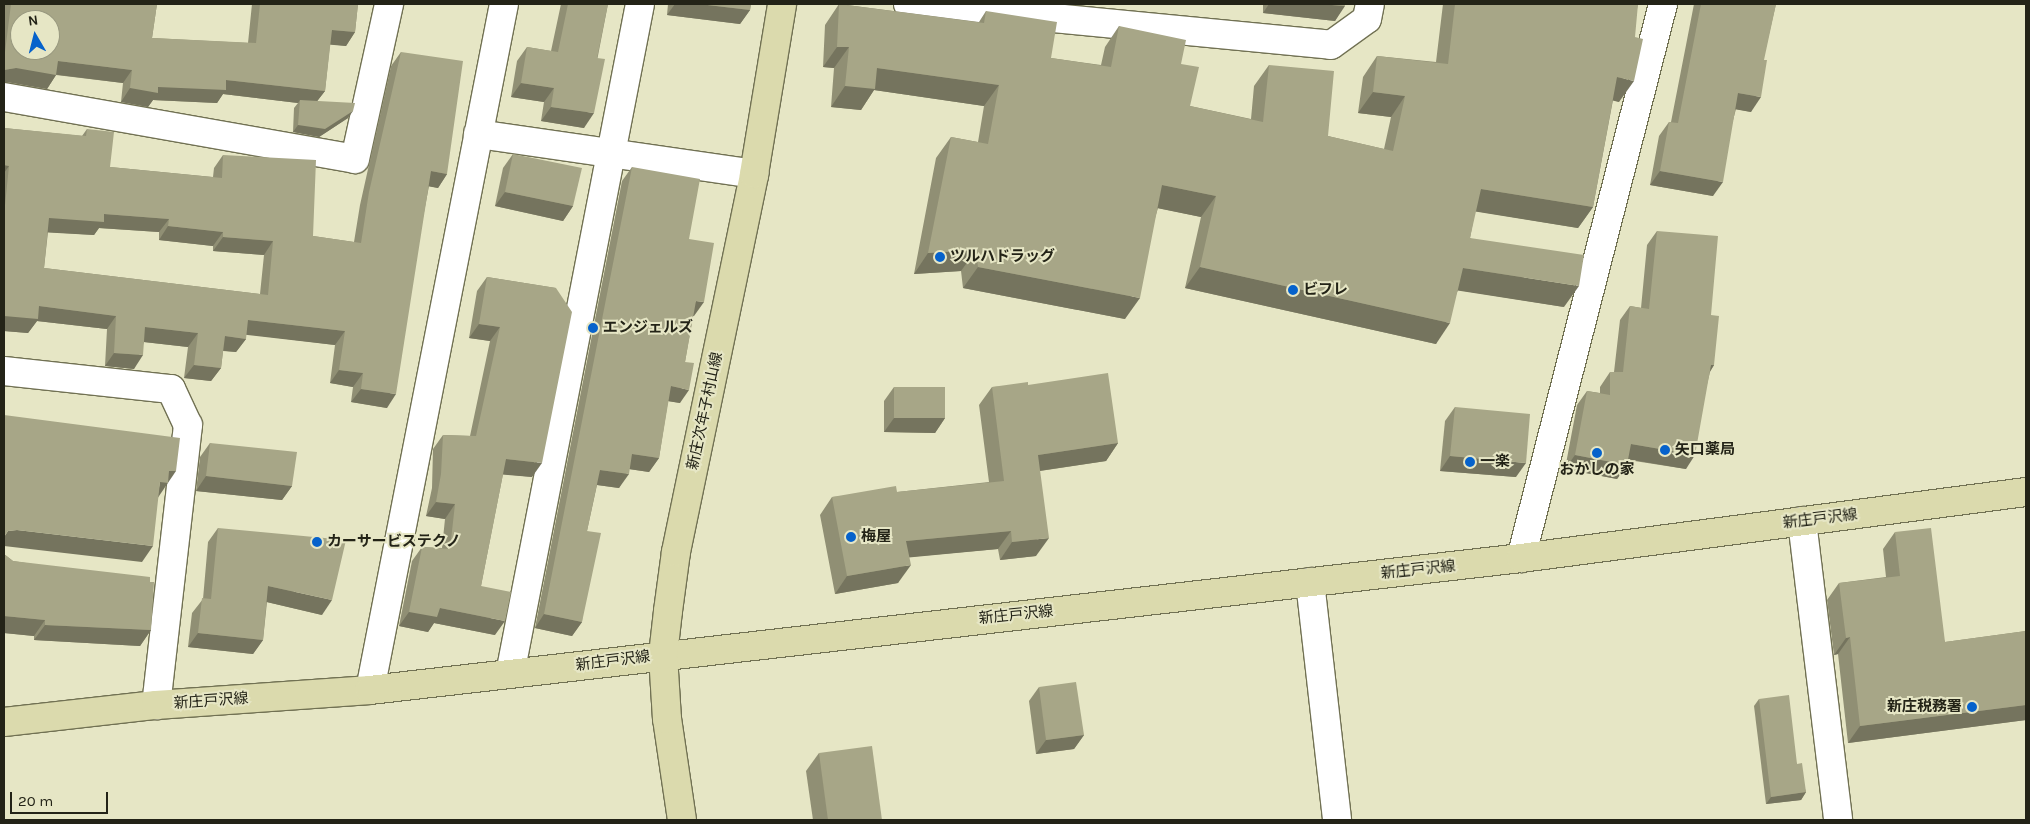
<!DOCTYPE html>
<meta charset="utf-8">
<style>
body{margin:0}
#map{position:relative;width:2030px;height:824px;overflow:hidden;background:#e6e6c5;font-family:Karla,"Noto Sans JP",sans-serif}
div>[style]{position:absolute}
.roads{filter:drop-shadow(1px 0 #717153) drop-shadow(-1px 0 #717153) drop-shadow(0 1px #717153) drop-shadow(0 -1px #717153)}
.street>*{height:28px;margin:-14px;padding:0 14px;transform-origin:14px;border-radius:14px;background:#fff}
.primary>*{height:28px;margin:-14px;padding:0 14px;transform-origin:14px;border-radius:14px;background:#dbdaad}
.wall>*{inset:0;background:#908f74}
.shaded-wall>*{inset:0;background:#75745e}
.building>*{inset:0;background:#a7a687}
.dots>*{width:14px;height:14px;translate:-50% -50%;box-sizing:border-box;border:2px solid #e6e6c5;border-radius:50%}
span{translate:-50% -50%;white-space:nowrap;text-align:center;line-height:1.15;-webkit-text-stroke:4px #e6e6c5;paint-order:stroke}
.poi-label{font-size:15px;color:#232317;font-weight:700}
.left{translate:0 -50%;text-align:left}
.right{translate:-100% -50%;text-align:right}
.street-label{font-size:15px;color:#232317}
.frame{position:absolute;inset:0;border:5px solid #232317;pointer-events:none}
.north{position:absolute;left:10px;top:10px;width:50px;height:50px;box-sizing:border-box;background:#e6e6c5;border:1px solid #98987f;border-radius:50%;rotate:352deg;font-size:14px;font-weight:700;line-height:20px;text-align:center;color:#232317}
.north::after{content:'';display:block;margin:auto;width:18px;height:22px;background:#0662cb;clip-path:polygon(50% 0,100% 100%,50% 72%,0 100%)}
.scale{position:absolute;left:10px;top:792px;width:98px;height:22px;box-sizing:border-box;border:2px solid #232317;border-top:0;padding-left:6px;font-size:15px;line-height:18px;white-space:nowrap;color:#232317;-webkit-text-stroke:4px #e6e6c5;paint-order:stroke}
</style>
<div id="map">
<div class="roads">
<div class="street">
<i style="left:908px;top:4px;width:425px;rotate:5.5deg"></i>
<i style="left:1331px;top:45px;width:44px;rotate:-35.8deg"></i>
<i style="left:1367px;top:19px;width:15px;rotate:-79deg"></i>
<i style="left:4px;top:97px;width:356px;rotate:10deg"></i>
<i style="left:355px;top:159px;width:159px;rotate:-77.6deg"></i>
<i style="left:478px;top:134px;width:279px;rotate:8.2deg"></i>
<i style="left:4px;top:371px;width:168px;rotate:6.2deg"></i>
<i style="left:171px;top:389px;width:40px;rotate:65deg"></i>
<i style="left:188px;top:425px;width:282px;rotate:96.5deg"></i>
<i style="left:1802px;top:521px;width:301px;rotate:83.1deg"></i>
<i style="left:1521px;top:558px;width:572px;rotate:-75.62deg"></i>
<i style="left:1310px;top:582px;width:240px;rotate:83.5deg"></i>
<i style="left:510px;top:674px;width:682px;rotate:-79.02deg"></i>
<i style="left:370px;top:690px;width:699px;rotate:-78.95deg"></i>
</div>
<div class="primary">
<i style="left:4px;top:722px;width:153px;rotate:-6.4deg"></i>
<i style="left:156px;top:705px;width:215px;rotate:-4deg"></i>
<i style="left:370px;top:690px;width:1159px;rotate:-6.54deg"></i>
<i style="left:1521px;top:558px;width:509px;rotate:-7.45deg"></i>
<i style="left:682px;top:820px;width:102px;rotate:-98.4deg"></i>
<i style="left:667px;top:719px;width:64px;rotate:-93.6deg"></i>
<i style="left:663px;top:655px;width:44px;rotate:-83.5deg"></i>
<i style="left:668px;top:611px;width:60px;rotate:-82.3deg"></i>
<i style="left:676px;top:552px;width:386px;rotate:-78.3deg"></i>
<i style="left:754px;top:174px;width:172px;rotate:-80.6deg"></i>
</div>
</div>
<div class="wall">
<i style="clip-path:polygon(4px 4px,157px 4px,152px 38px,248px 43px,252px 4px,358px 4px,355px 32px,346px 46px,330px 44px,325px 91px,317px 101px,348px 118px,319px 137px,293px 132px,294px 108px,298px 103px,223px 94px,217px 103px,153px 100px,148px 107px,121px 102px,123px 83px,56px 75px,47px 89px,7px 82px,4px 82px)"></i>
<i style="clip-path:polygon(561px 4px,608px 4px,584px 128px,541px 121px,544px 102px,511px 97px,517px 61px,527px 47px,551px 51px)"></i>
<i style="clip-path:polygon(668px 4px,751px 4px,750px 10px,740px 24px,667px 15px)"></i>
<i style="clip-path:polygon(839px 4px,979px 22px,986px 11px,1051px 58px,1101px 65px,1105px 47px,1119px 26px,1181px 64px,1190px 106px,1251px 119px,1254px 86px,1269px 65px,1328px 136px,1384px 149px,1391px 117px,1358px 113px,1363px 77px,1377px 56px,1436px 62px,1443px 4px,1638px 4px,1619px 102px,1613px 100px,1593px 207px,1578px 228px,1475px 211px,1470px 238px,1564px 307px,1458px 290px,1436px 344px,1185px 288px,1201px 217px,1158px 208px,1125px 319px,963px 288px,961px 271px,914px 274px,936px 158px,951px 137px,978px 142px,984px 106px,874px 90px,861px 110px,831px 107px,834px 68px,823px 67px,825px 25px)"></i>
<i style="clip-path:polygon(1263px 4px,1345px 4px,1335px 21px,1263px 13px)"></i>
<i style="clip-path:polygon(1694px 4px,1776px 4px,1751px 112px,1736px 109px,1713px 196px,1650px 185px,1659px 136px,1669px 122px,1671px 122px)"></i>
<i style="clip-path:polygon(evenodd,401px 52px,447px 174px,438px 188px,429px 186px,387px 408px,351px 402px,353px 387px,330px 383px,335px 345px,246px 334px,246px 339px,236px 352px,223px 351px,221px 368px,211px 381px,184px 378px,188px 347px,144px 342px,134px 369px,105px 366px,107px 329px,37px 321px,28px 333px,4px 331px,4px 128px,82px 136px,87px 129px,110px 167px,213px 177px,214px 168px,223px 155px,313px 236px,354px 242px,360px 205px,391px 66px,401px 52px,99px 228px,159px 232px,159px 240px,213px 246px,213px 251px,264px 255px,260px 294px,44px 268px,48px 232px,94px 235px,99px 228px)"></i>
<i style="clip-path:polygon(513px 154px,573px 206px,563px 221px,495px 206px,503px 168px)"></i>
<i style="clip-path:polygon(632px 167px,689px 239px,694px 316px,693px 316px,685px 362px,680px 403px,668px 401px,659px 458px,649px 472px,629px 469px,619px 488px,597px 485px,587px 531px,582px 622px,572px 636px,535px 628px,622px 181px)"></i>
<i style="clip-path:polygon(1657px 231px,1711px 315px,1714px 365px,1710px 372px,1686px 469px,1628px 460px,1627px 465px,1617px 479px,1565px 469px,1577px 405px,1587px 391px,1600px 393px,1600px 387px,1610px 372px,1614px 372px,1620px 320px,1630px 306px,1641px 308px,1647px 245px)"></i>
<i style="clip-path:polygon(487px 277px,556px 288px,532px 477px,503px 474px,481px 586px,495px 635px,434px 623px,428px 632px,399px 626px,412px 561px,422px 547px,442px 548px,445px 519px,426px 516px,432px 488px,433px 449px,443px 435px,470px 436px,490px 341px,469px 338px,477px 291px)"></i>
<i style="clip-path:polygon(1028px 385px,1118px 443px,1106px 461px,1040px 471px,1036px 556px,1000px 560px,998px 549px,909px 557px,898px 583px,835px 594px,820px 515px,832px 497px,897px 492px,989px 482px,979px 405px,992px 387px)"></i>
<i style="clip-path:polygon(894px 387px,945px 418px,935px 433px,884px 432px,884px 401px)"></i>
<i style="clip-path:polygon(1455px 407px,1516px 477px,1440px 471px,1445px 421px)"></i>
<i style="clip-path:polygon(210px 443px,292px 486px,282px 500px,196px 491px,200px 457px)"></i>
<i style="clip-path:polygon(218px 528px,322px 615px,267px 602px,263px 640px,253px 654px,188px 647px,192px 613px,203px 599px,208px 542px)"></i>
<i style="clip-path:polygon(1895px 532px,1945px 642px,2026px 631px,2026px 720px,1848px 743px,1838px 654px,1834px 655px,1827px 600px,1839px 583px,1886px 577px,1883px 549px)"></i>
<i style="clip-path:polygon(4px 554px,13px 561px,150px 582px,151px 630px,140px 646px,34px 640px,34px 636px,4px 633px)"></i>
<i style="clip-path:polygon(1039px 687px,1084px 735px,1074px 749px,1036px 754px,1029px 701px)"></i>
<i style="clip-path:polygon(1759px 699px,1797px 764px,1806px 792px,1801px 800px,1766px 804px,1754px 706px)"></i>
<i style="clip-path:polygon(819px 753px,882px 820px,813px 820px,806px 771px)"></i>
</div>
<div class="shaded-wall">
<i style="clip-path:polygon(675px 4px,699px 4px,750px 10px,740px 24px,667px 15px)"></i>
<i style="clip-path:polygon(1269px 4px,1319px 4px,1345px 6px,1335px 21px,1263px 13px)"></i>
<i style="clip-path:polygon(332px 30px,355px 32px,346px 46px,322px 44px)"></i>
<i style="clip-path:polygon(837px 47px,849px 47px,834px 68px,823px 67px)"></i>
<i style="clip-path:polygon(58px 61px,132px 70px,123px 83px,51px 74px,56px 75px,47px 89px,7px 82px,4px 82px,4px 70px)"></i>
<i style="clip-path:polygon(877px 68px,999px 85px,984px 106px,874px 90px,861px 110px,831px 107px,845px 86px)"></i>
<i style="clip-path:polygon(1617px 77px,1634px 81px,1619px 102px,1602px 98px)"></i>
<i style="clip-path:polygon(226px 80px,325px 91px,315px 104px,300px 100px,298px 103px,223px 94px,217px 103px,153px 100px,148px 107px,121px 102px,130px 88px,158px 87px)"></i>
<i style="clip-path:polygon(521px 83px,554px 88px,544px 102px,511px 97px)"></i>
<i style="clip-path:polygon(1373px 92px,1405px 96px,1391px 117px,1358px 113px)"></i>
<i style="clip-path:polygon(1738px 93px,1761px 97px,1751px 112px,1728px 108px)"></i>
<i style="clip-path:polygon(551px 107px,594px 113px,584px 128px,541px 121px)"></i>
<i style="clip-path:polygon(353px 111px,348px 118px,319px 137px,293px 132px,298px 125px)"></i>
<i style="clip-path:polygon(4px 165px,9px 166px,4px 173px)"></i>
<i style="clip-path:polygon(431px 171px,447px 174px,438px 188px,421px 185px)"></i>
<i style="clip-path:polygon(1660px 171px,1723px 182px,1713px 196px,1650px 185px)"></i>
<i style="clip-path:polygon(1162px 185px,1216px 196px,1201px 217px,1147px 206px)"></i>
<i style="clip-path:polygon(1481px 189px,1593px 207px,1578px 228px,1466px 210px)"></i>
<i style="clip-path:polygon(505px 192px,573px 206px,563px 221px,495px 206px)"></i>
<i style="clip-path:polygon(104px 214px,169px 219px,159px 232px,99px 228px,94px 235px,39px 232px,49px 218px)"></i>
<i style="clip-path:polygon(168px 226px,223px 232px,213px 246px,159px 240px)"></i>
<i style="clip-path:polygon(223px 237px,273px 241px,264px 255px,213px 251px)"></i>
<i style="clip-path:polygon(976px 250px,961px 271px,914px 274px,928px 253px)"></i>
<i style="clip-path:polygon(978px 267px,1140px 298px,1125px 319px,963px 288px)"></i>
<i style="clip-path:polygon(1200px 267px,1450px 323px,1436px 344px,1185px 288px)"></i>
<i style="clip-path:polygon(1463px 268px,1579px 286px,1564px 307px,1448px 289px)"></i>
<i style="clip-path:polygon(696px 301px,704px 302px,694px 316px,686px 314px)"></i>
<i style="clip-path:polygon(39px 306px,116px 316px,107px 329px,37px 321px,28px 333px,4px 331px,4px 316px)"></i>
<i style="clip-path:polygon(248px 320px,345px 331px,335px 345px,239px 334px)"></i>
<i style="clip-path:polygon(479px 324px,500px 327px,490px 341px,469px 338px)"></i>
<i style="clip-path:polygon(145px 327px,198px 333px,188px 347px,135px 341px)"></i>
<i style="clip-path:polygon(225px 336px,246px 339px,236px 352px,216px 350px)"></i>
<i style="clip-path:polygon(114px 353px,143px 355px,134px 369px,105px 366px)"></i>
<i style="clip-path:polygon(194px 365px,221px 368px,211px 381px,184px 378px)"></i>
<i style="clip-path:polygon(1711px 365px,1714px 365px,1705px 379px)"></i>
<i style="clip-path:polygon(339px 370px,363px 373px,353px 387px,330px 383px)"></i>
<i style="clip-path:polygon(671px 386px,689px 390px,680px 403px,661px 400px)"></i>
<i style="clip-path:polygon(361px 389px,396px 394px,387px 408px,351px 402px)"></i>
<i style="clip-path:polygon(894px 418px,945px 418px,935px 433px,884px 432px)"></i>
<i style="clip-path:polygon(1118px 443px,1106px 461px,1025px 473px,1038px 455px)"></i>
<i style="clip-path:polygon(1631px 444px,1695px 455px,1686px 469px,1621px 458px)"></i>
<i style="clip-path:polygon(632px 454px,659px 458px,649px 472px,622px 468px)"></i>
<i style="clip-path:polygon(1575px 455px,1627px 465px,1617px 479px,1565px 469px)"></i>
<i style="clip-path:polygon(1450px 456px,1526px 463px,1516px 477px,1440px 471px)"></i>
<i style="clip-path:polygon(506px 459px,542px 463px,532px 477px,496px 474px)"></i>
<i style="clip-path:polygon(600px 470px,629px 474px,619px 488px,590px 484px)"></i>
<i style="clip-path:polygon(169px 471px,176px 471px,157px 499px,160px 482px)"></i>
<i style="clip-path:polygon(206px 476px,292px 486px,282px 500px,196px 491px)"></i>
<i style="clip-path:polygon(436px 502px,455px 504px,445px 519px,426px 516px)"></i>
<i style="clip-path:polygon(17px 530px,153px 546px,142px 562px,4px 546px,4px 537px,8px 531px)"></i>
<i style="clip-path:polygon(1011px 531px,998px 549px,893px 559px,906px 541px)"></i>
<i style="clip-path:polygon(1049px 538px,1036px 556px,1000px 560px,1012px 542px)"></i>
<i style="clip-path:polygon(911px 565px,898px 583px,835px 594px,847px 576px)"></i>
<i style="clip-path:polygon(268px 586px,332px 600px,322px 615px,258px 600px)"></i>
<i style="clip-path:polygon(440px 608px,505px 621px,495px 635px,434px 623px,428px 632px,399px 626px,409px 612px)"></i>
<i style="clip-path:polygon(544px 614px,582px 622px,572px 636px,535px 628px)"></i>
<i style="clip-path:polygon(4px 616px,45px 620px,34px 636px,4px 633px)"></i>
<i style="clip-path:polygon(45px 625px,151px 630px,140px 646px,34px 640px)"></i>
<i style="clip-path:polygon(198px 633px,263px 640px,253px 654px,188px 647px)"></i>
<i style="clip-path:polygon(1850px 637px,1838px 654px,1834px 655px,1846px 638px)"></i>
<i style="clip-path:polygon(2026px 705px,2026px 720px,1848px 743px,1860px 726px)"></i>
<i style="clip-path:polygon(1084px 735px,1074px 749px,1036px 754px,1046px 740px)"></i>
<i style="clip-path:polygon(1806px 792px,1801px 800px,1766px 804px,1771px 797px)"></i>
</div>
<div class="building">
<i style="clip-path:polygon(evenodd,11px 4px,157px 4px,152px 38px,256px 43px,260px 4px,358px 4px,355px 32px,332px 30px,325px 91px,226px 80px,226px 90px,158px 87px,158px 93px,130px 88px,132px 70px,58px 61px,56px 75px,16px 68px,4px 70px,4px 60px,11px 4px,20px 20px,50px 20px,50px 50px,20px 50px,20px 20px)"></i>
<i style="clip-path:polygon(568px 4px,608px 4px,597px 58px,605px 59px,594px 113px,551px 107px,554px 88px,521px 83px,527px 47px,558px 52px)"></i>
<i style="clip-path:polygon(699px 4px,751px 4px,750px 10px)"></i>
<i style="clip-path:polygon(839px 4px,984px 23px,986px 11px,1057px 22px,1051px 58px,1111px 67px,1119px 26px,1186px 40px,1181px 64px,1199px 67px,1190px 106px,1263px 122px,1269px 65px,1334px 71px,1328px 136px,1393px 151px,1405px 96px,1373px 92px,1377px 56px,1448px 64px,1455px 4px,1638px 4px,1635px 37px,1643px 39px,1634px 81px,1617px 77px,1593px 207px,1481px 189px,1470px 238px,1584px 255px,1579px 286px,1463px 268px,1450px 323px,1200px 267px,1216px 196px,1162px 185px,1140px 298px,978px 267px,976px 250px,928px 253px,951px 137px,988px 144px,999px 85px,877px 68px,875px 89px,845px 86px,849px 47px,837px 47px)"></i>
<i style="clip-path:polygon(1319px 4px,1345px 4px,1345px 6px)"></i>
<i style="clip-path:polygon(1701px 4px,1776px 4px,1764px 60px,1767px 60px,1761px 97px,1738px 93px,1723px 182px,1660px 171px,1669px 122px,1678px 123px)"></i>
<i style="clip-path:polygon(evenodd,401px 52px,463px 61px,447px 174px,431px 171px,396px 394px,361px 389px,363px 373px,339px 370px,345px 331px,248px 320px,246px 339px,225px 336px,221px 368px,194px 365px,198px 333px,145px 327px,143px 355px,114px 353px,116px 316px,39px 306px,38px 319px,4px 316px,4px 215px,9px 166px,4px 165px,4px 128px,86px 136px,87px 129px,114px 132px,110px 167px,222px 178px,223px 155px,316px 160px,313px 236px,361px 243px,369px 192px,401px 52px,104px 214px,169px 219px,168px 226px,223px 232px,223px 237px,273px 241px,268px 295px,44px 268px,49px 218px,104px 222px,104px 214px)"></i>
<i style="clip-path:polygon(300px 100px,355px 103px,353px 111px,325px 129px,298px 125px)"></i>
<i style="clip-path:polygon(513px 154px,582px 168px,573px 206px,505px 192px)"></i>
<i style="clip-path:polygon(632px 167px,700px 179px,689px 239px,714px 243px,704px 302px,696px 301px,685px 362px,694px 363px,689px 390px,671px 386px,659px 458px,632px 454px,629px 474px,600px 470px,587px 531px,601px 533px,582px 622px,544px 614px)"></i>
<i style="clip-path:polygon(1657px 231px,1718px 236px,1711px 315px,1719px 316px,1714px 365px,1711px 365px,1695px 455px,1631px 444px,1627px 465px,1575px 455px,1587px 391px,1610px 395px,1610px 372px,1623px 372px,1630px 306px,1649px 309px)"></i>
<i style="clip-path:polygon(487px 277px,556px 288px,572px 312px,542px 463px,506px 459px,481px 586px,511px 592px,505px 621px,440px 608px,437px 617px,409px 612px,422px 547px,450px 549px,455px 504px,436px 502px,441px 474px,443px 435px,476px 436px,500px 327px,479px 324px)"></i>
<i style="clip-path:polygon(1108px 373px,1118px 443px,1038px 455px,1049px 538px,1012px 542px,1011px 531px,906px 541px,911px 565px,847px 576px,832px 497px,896px 486px,897px 492px,1004px 481px,992px 387px,1028px 382px,1028px 385px)"></i>
<i style="clip-path:polygon(894px 387px,945px 387px,945px 418px,894px 418px)"></i>
<i style="clip-path:polygon(1455px 407px,1530px 414px,1526px 463px,1450px 456px)"></i>
<i style="clip-path:polygon(4px 415px,180px 438px,176px 471px,169px 471px,168px 483px,160px 482px,153px 546px,17px 530px,8px 531px,4px 537px)"></i>
<i style="clip-path:polygon(210px 443px,297px 452px,292px 486px,206px 476px)"></i>
<i style="clip-path:polygon(218px 528px,346px 540px,332px 600px,268px 586px,263px 640px,198px 633px,202px 598px,211px 599px)"></i>
<i style="clip-path:polygon(1931px 528px,1945px 642px,2026px 631px,2026px 705px,1860px 726px,1850px 637px,1846px 638px,1839px 583px,1900px 576px,1895px 532px)"></i>
<i style="clip-path:polygon(4px 554px,13px 561px,150px 577px,150px 582px,154px 582px,151px 630px,45px 625px,45px 620px,4px 616px)"></i>
<i style="clip-path:polygon(1076px 682px,1084px 735px,1046px 740px,1039px 687px)"></i>
<i style="clip-path:polygon(1789px 695px,1797px 764px,1802px 763px,1806px 792px,1771px 797px,1759px 699px)"></i>
<i style="clip-path:polygon(872px 746px,882px 820px,828px 820px,819px 753px)"></i>
</div>
<div class="dots">
<i style="left:940px;top:257px;background:#0662cb"></i>
<i style="left:1293px;top:290px;background:#0662cb"></i>
<i style="left:593px;top:328px;background:#0662cb"></i>
<i style="left:1665px;top:450px;background:#0662cb"></i>
<i style="left:1597px;top:453px;background:#0662cb"></i>
<i style="left:1470px;top:462px;background:#0662cb"></i>
<i style="left:851px;top:537px;background:#0662cb"></i>
<i style="left:317px;top:542px;background:#0662cb"></i>
<i style="left:1972px;top:707px;background:#0662cb"></i>
</div>
<div class="poi-label">
<span class="left" style="left:950px;top:257px">ツルハドラッグ</span>
<span class="left" style="left:1303px;top:290px">ビフレ</span>
<span class="left" style="left:603px;top:328px">エンジェルズ</span>
<span class="left" style="left:1675px;top:450px">矢口薬局</span>
<span class="left" style="left:1480px;top:462px">一楽</span>
<span style="left:1597px;top:470px">おかしの家</span>
<span class="left" style="left:861px;top:537px">梅屋</span>
<span class="left" style="left:327px;top:542px">カーサービステクノ</span>
<span class="right" style="left:1962px;top:707px">新庄税務署</span>
</div>
<div class="street-label">
<span style="left:705px;top:411px;rotate:-78deg">新庄次年子村山線</span>
<span style="left:1820px;top:519px;rotate:-7deg">新庄戸沢線</span>
<span style="left:1418px;top:570px;rotate:-6deg">新庄戸沢線</span>
<span style="left:1016px;top:615px;rotate:-6deg">新庄戸沢線</span>
<span style="left:613px;top:661px;rotate:-7deg">新庄戸沢線</span>
<span style="left:211px;top:701px;rotate:-4deg">新庄戸沢線</span>
</div>
<div class="frame"></div>
<div class="north">N</div>
<div class="scale">20 m</div>
</div>
